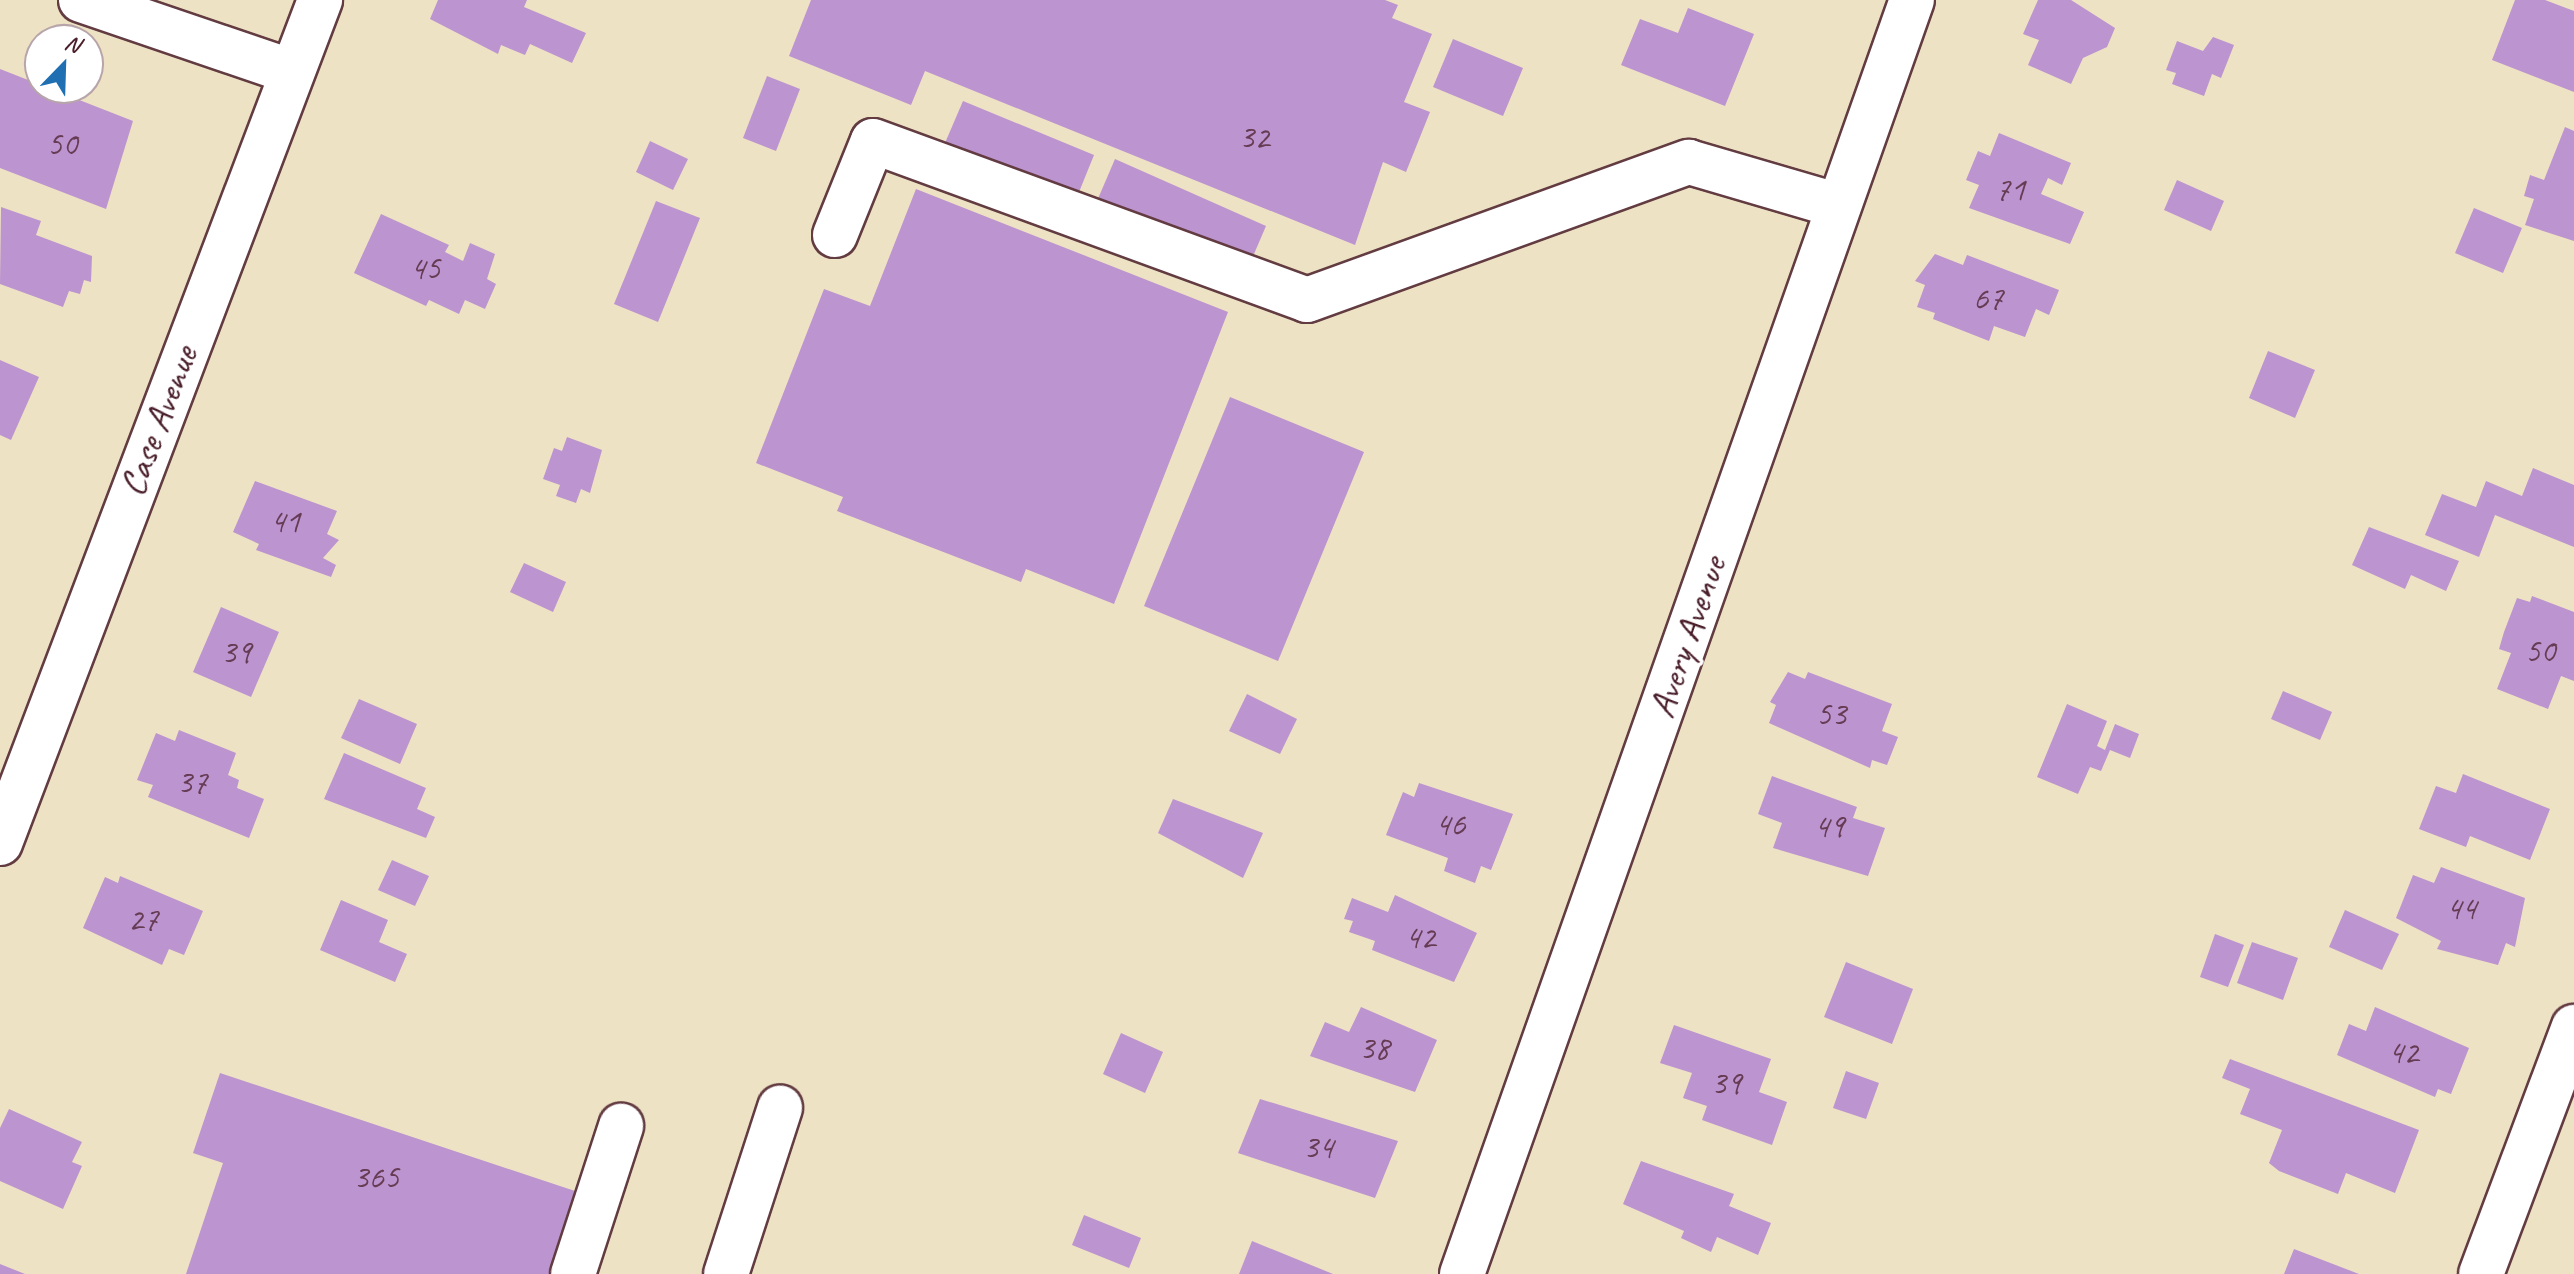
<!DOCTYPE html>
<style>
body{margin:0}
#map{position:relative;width:2574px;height:1274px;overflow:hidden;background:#eee2c4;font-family:Caveat,sans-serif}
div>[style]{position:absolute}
.building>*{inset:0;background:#bc94cf}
.roads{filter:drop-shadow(2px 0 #633c42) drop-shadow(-2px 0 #633c42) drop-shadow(0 2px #633c42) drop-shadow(0 -2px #633c42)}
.minor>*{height:44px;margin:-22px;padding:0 22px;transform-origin:22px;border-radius:22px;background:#fff}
span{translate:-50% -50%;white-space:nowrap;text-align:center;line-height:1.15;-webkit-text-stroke:7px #fff;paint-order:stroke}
.number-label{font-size:34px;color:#663c54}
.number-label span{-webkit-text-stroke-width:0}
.street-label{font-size:38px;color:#4a1f2b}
.north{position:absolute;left:24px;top:24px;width:80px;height:80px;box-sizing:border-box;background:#fff;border:2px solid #b7a5aa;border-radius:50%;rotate:23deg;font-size:22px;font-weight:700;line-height:32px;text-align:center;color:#4a1f2b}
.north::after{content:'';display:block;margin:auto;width:28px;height:36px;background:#1f6fb2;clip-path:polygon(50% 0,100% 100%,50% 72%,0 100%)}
</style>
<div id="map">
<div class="building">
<i style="clip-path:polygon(438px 0,527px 0,524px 7px,586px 33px,572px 63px,530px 44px,525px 55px,501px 45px,498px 54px,430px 19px)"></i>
<i style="clip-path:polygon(811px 0,1385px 0,1398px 5px,1392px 18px,1432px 34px,1404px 102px,1430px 112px,1406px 172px,1383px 162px,1355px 245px,925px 71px,911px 105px,789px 56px)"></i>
<i style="clip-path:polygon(2038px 0,2071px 0,2115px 28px,2107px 47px,2083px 58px,2071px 84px,2028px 65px,2039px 40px,2023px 34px)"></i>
<i style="clip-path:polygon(2515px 0,2545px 0,2574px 11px,2574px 92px,2492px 60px)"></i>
<i style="clip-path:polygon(1688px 8px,1754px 34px,1725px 106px,1621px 65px,1640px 19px,1678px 33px)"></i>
<i style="clip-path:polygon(2213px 37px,2234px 45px,2221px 78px,2212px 74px,2204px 96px,2172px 84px,2176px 73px,2166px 70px,2177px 41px,2203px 51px)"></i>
<i style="clip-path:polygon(1453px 39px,1523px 68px,1503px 116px,1433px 87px)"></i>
<i style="clip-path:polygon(0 69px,133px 121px,106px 209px,0 168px)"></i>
<i style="clip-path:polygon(767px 76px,800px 89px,776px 151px,743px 138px)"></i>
<i style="clip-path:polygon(963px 101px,1094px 155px,1077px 197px,945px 143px)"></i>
<i style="clip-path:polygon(2565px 127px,2574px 131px,2574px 241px,2525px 225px,2534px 199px,2524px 196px,2530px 175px,2544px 180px)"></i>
<i style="clip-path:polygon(1999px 133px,2071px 163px,2062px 185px,2048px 178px,2041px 194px,2084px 212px,2070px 244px,1969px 208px,1979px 185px,1966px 180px,1978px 151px,1990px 156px)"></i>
<i style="clip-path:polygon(650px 141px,688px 159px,673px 190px,636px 172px)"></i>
<i style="clip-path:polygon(1115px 159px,1266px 226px,1248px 268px,1097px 201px)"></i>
<i style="clip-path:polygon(2177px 180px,2224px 201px,2211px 231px,2164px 210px)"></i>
<i style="clip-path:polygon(916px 189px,1228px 312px,1114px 604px,1026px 569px,1021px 582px,837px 511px,843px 497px,756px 463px,824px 289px,870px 306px)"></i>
<i style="clip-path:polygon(656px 201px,700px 218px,658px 322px,614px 304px)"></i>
<i style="clip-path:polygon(1px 207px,41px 221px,36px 235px,92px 256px,91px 282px,84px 280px,80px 294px,69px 291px,63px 307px,0 284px)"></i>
<i style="clip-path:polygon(2474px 208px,2522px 228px,2503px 273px,2455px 253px)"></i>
<i style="clip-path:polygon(381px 214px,449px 245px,445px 252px,463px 261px,470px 243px,495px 254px,487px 279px,496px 284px,485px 309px,465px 300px,459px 314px,429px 300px,426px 306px,354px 273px)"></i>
<i style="clip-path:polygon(1935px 254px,1963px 265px,1967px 255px,2059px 290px,2049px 315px,2036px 309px,2025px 337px,1994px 326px,1989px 341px,1933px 319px,1935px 313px,1917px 307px,1925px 285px,1915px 281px)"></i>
<i style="clip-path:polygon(2268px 351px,2315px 370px,2295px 418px,2249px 398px)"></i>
<i style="clip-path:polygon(0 360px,39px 377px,11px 440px,0 435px)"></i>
<i style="clip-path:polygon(1230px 397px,1364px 452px,1278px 661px,1144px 606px)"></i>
<i style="clip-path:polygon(567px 437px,602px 450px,590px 493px,581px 489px,576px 503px,556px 496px,560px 485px,543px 479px,554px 448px,562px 451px)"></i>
<i style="clip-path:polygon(2533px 468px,2574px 485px,2574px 547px,2495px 515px,2479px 557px,2425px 535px,2442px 494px,2476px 507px,2486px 481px,2522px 496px)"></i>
<i style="clip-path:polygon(255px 481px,337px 511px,327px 534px,339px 540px,323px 558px,336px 565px,331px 577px,256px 550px,259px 544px,233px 532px)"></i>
<i style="clip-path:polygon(2369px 527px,2459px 561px,2446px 591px,2411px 575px,2405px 589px,2352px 565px)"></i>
<i style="clip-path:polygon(524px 563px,566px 582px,553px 612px,510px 592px)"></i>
<i style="clip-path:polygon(2532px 596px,2574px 612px,2574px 681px,2561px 676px,2548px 709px,2497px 689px,2511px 653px,2499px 649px,2504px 632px,2517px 598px,2530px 602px)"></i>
<i style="clip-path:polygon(221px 607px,279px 632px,251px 697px,193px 672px)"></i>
<i style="clip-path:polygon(1788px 672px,1805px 679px,1808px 672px,1892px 704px,1882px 731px,1898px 737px,1887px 765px,1872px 760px,1870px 768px,1769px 723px,1776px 705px,1770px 702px)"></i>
<i style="clip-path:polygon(2283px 691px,2332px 712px,2320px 740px,2271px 719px)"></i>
<i style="clip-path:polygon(1247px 694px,1297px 719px,1280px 754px,1229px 731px)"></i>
<i style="clip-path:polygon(359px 699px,417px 724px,400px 764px,341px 738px)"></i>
<i style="clip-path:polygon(2067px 704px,2107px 721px,2097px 746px,2105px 750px,2115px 724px,2139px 734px,2130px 758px,2110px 750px,2101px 771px,2090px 767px,2078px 794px,2037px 777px)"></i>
<i style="clip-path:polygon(179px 730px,236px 753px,228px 775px,239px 780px,237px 788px,264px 799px,249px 838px,148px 797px,153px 785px,137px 780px,156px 733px,175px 741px)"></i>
<i style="clip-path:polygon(344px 753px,426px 788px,417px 809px,435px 817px,426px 838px,324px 799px)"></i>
<i style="clip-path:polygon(2463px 774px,2550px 809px,2530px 860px,2470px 836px,2466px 847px,2419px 829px,2436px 786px,2456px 793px)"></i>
<i style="clip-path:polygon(1772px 776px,1857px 807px,1853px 818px,1885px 828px,1868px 876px,1773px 848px,1782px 823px,1758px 814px)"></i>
<i style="clip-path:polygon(1419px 783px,1513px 814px,1491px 870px,1481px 866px,1475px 883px,1444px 871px,1448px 858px,1386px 835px,1403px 792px,1414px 797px)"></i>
<i style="clip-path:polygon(1173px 799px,1263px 833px,1243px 878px,1158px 833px)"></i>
<i style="clip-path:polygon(392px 860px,429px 876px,415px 906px,378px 890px)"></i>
<i style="clip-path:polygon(2441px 867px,2525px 898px,2515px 947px,2506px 943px,2498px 965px,2437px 949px,2441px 941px,2396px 918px,2413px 875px,2434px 883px)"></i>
<i style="clip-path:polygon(120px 876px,203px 911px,184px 955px,169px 949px,162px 965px,83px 928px,105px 877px,118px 883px)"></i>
<i style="clip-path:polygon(1395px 895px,1477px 933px,1454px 982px,1372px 950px,1375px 941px,1349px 932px,1353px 921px,1344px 919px,1352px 898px,1388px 912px)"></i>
<i style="clip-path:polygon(341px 900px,388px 920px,379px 942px,407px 954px,395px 982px,320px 950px)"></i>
<i style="clip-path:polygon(2345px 910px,2399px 934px,2382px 970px,2329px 947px)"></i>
<i style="clip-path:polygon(2215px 934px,2244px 945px,2228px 987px,2200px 977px)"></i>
<i style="clip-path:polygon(2252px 942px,2298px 958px,2283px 1000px,2237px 983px)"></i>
<i style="clip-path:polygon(1846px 962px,1913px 989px,1892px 1044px,1824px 1017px)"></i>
<i style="clip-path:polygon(1361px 1007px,1437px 1040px,1415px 1092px,1310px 1056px,1325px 1022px,1349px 1032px)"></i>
<i style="clip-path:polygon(2375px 1007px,2469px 1048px,2451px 1094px,2438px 1089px,2435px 1097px,2337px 1055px,2349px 1024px,2366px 1031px)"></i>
<i style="clip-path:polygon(1674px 1025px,1771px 1059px,1759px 1092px,1787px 1102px,1772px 1145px,1702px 1120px,1707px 1106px,1683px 1098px,1692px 1073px,1660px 1063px)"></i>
<i style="clip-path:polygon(1121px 1033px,1163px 1052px,1145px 1093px,1103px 1074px)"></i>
<i style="clip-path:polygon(2230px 1059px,2419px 1130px,2395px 1193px,2346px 1173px,2338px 1194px,2279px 1171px,2269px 1163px,2282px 1130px,2240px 1114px,2250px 1089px,2222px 1078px)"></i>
<i style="clip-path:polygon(1846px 1071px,1879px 1083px,1866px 1119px,1833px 1108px)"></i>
<i style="clip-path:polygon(220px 1073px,578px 1192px,551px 1274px,186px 1274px,223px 1163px,193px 1153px)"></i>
<i style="clip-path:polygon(1260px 1099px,1398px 1141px,1375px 1198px,1238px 1153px)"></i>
<i style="clip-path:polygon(9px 1109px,82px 1142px,72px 1162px,82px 1166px,63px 1209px,0 1181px,0 1128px)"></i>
<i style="clip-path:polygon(1641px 1161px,1734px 1194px,1729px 1206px,1771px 1223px,1758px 1255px,1717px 1237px,1711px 1252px,1681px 1238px,1684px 1231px,1623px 1204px)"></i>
<i style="clip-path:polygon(1084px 1215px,1141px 1238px,1129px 1268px,1072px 1245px)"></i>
<i style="clip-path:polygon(1252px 1241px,1333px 1274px,1239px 1274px)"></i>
<i style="clip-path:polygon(2294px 1249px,2359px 1274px,2284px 1274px)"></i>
<i style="clip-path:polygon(0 1264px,25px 1274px,0 1274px)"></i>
</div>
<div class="roads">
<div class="minor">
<i style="left:81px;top:0;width:223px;rotate:18.8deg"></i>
<i style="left:835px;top:235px;width:101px;rotate:-68deg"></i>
<i style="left:873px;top:141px;width:462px;rotate:20.1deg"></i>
<i style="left:1307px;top:300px;width:406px;rotate:-19.9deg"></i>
<i style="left:1689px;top:162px;width:156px;rotate:16.3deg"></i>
<i style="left:0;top:843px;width:902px;rotate:-69.21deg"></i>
<i style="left:573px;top:1274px;width:156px;rotate:-72deg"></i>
<i style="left:726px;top:1274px;width:175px;rotate:-72deg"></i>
<i style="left:1462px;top:1274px;width:1351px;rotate:-70.55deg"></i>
<i style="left:2481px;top:1274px;width:264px;rotate:-69.4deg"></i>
</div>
</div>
<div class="number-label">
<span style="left:1254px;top:137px">32</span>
<span style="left:62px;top:144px">50</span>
<span style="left:2010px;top:189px">71</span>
<span style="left:425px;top:268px">45</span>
<span style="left:1988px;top:298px">67</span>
<span style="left:285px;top:521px">41</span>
<span style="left:2540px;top:651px">50</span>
<span style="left:236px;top:652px">39</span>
<span style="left:1831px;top:714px">53</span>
<span style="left:192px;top:782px">37</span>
<span style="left:1450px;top:824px">46</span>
<span style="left:1829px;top:826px">49</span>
<span style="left:2461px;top:908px">44</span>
<span style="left:143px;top:919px">27</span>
<span style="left:1420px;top:937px">42</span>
<span style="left:1374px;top:1048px">38</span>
<span style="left:2403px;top:1052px">42</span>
<span style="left:1726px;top:1083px">39</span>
<span style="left:1318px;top:1147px">34</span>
<span style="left:376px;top:1177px">365</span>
</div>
<div class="street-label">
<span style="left:158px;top:421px;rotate:-69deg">Case Avenue</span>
<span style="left:1687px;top:637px;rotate:-71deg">Avery Avenue</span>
</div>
<div class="north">N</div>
</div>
